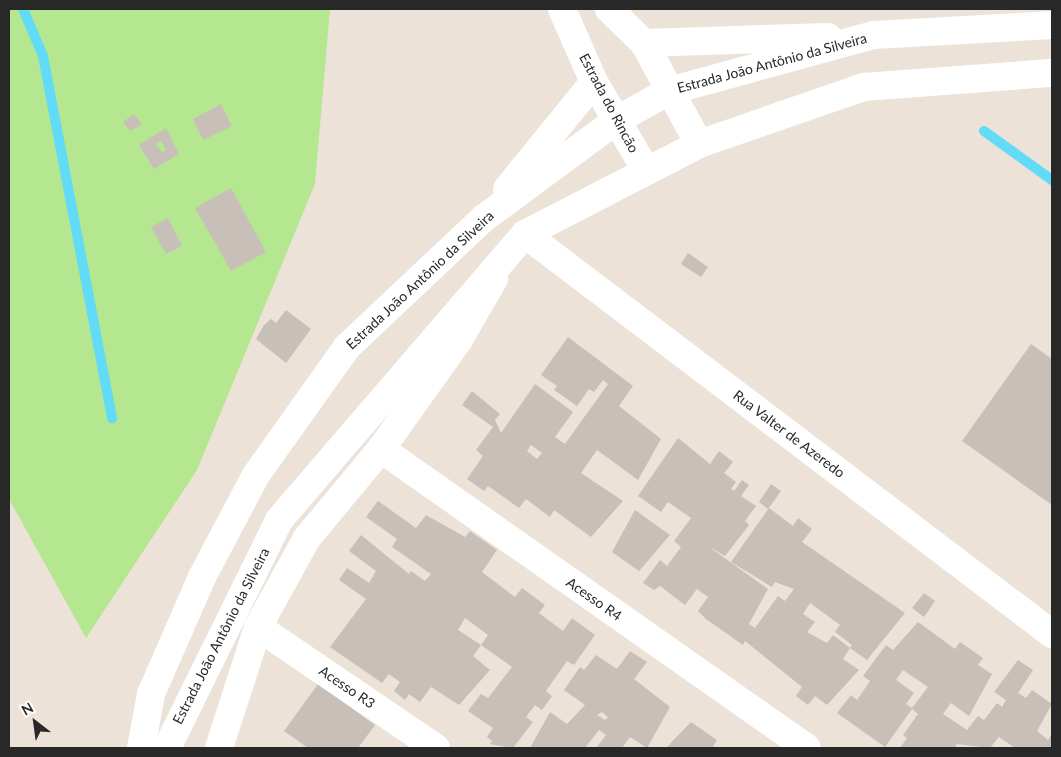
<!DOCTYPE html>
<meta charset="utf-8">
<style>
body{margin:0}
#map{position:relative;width:1061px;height:757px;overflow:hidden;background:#ece2d8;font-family:Lato,sans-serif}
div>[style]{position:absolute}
.green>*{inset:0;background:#b4e790}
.stream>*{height:10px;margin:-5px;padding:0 5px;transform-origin:5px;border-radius:5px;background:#62dbf7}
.building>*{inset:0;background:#c7bfb8}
.street>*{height:28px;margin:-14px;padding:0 14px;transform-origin:14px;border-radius:14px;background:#fff}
.secondary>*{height:28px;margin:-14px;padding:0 14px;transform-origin:14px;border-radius:14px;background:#fff}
span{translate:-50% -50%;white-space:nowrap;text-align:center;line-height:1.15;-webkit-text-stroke:4px #fff;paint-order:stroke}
.street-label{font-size:14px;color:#282828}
.frame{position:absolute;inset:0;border:10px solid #282828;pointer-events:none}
.north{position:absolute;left:10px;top:697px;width:50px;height:50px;-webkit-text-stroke:4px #fff;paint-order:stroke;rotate:330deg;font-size:14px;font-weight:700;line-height:20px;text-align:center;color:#282828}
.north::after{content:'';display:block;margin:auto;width:18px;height:22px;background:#282828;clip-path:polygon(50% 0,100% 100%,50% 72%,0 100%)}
</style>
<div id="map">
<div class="green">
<i style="clip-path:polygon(9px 9px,330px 9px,315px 184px,197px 470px,86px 638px,9px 499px)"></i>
</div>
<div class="stream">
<i style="left:23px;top:9px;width:51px;rotate:66.9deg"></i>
<i style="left:43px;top:56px;width:369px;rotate:79.2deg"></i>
<i style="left:984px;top:131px;width:84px;rotate:35.8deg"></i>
</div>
<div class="building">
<i style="clip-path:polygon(221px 104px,232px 126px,203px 140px,193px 119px)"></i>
<i style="clip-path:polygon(134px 114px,142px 124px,130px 131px,123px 122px)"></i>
<i style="clip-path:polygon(evenodd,166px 128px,179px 154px,154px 169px,139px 145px,166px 128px,161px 141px,166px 150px,162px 152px,156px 144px,161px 141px)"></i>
<i style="clip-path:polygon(231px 188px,266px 252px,231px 271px,195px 208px)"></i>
<i style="clip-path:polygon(168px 218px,182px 246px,166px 254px,151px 227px)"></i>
<i style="clip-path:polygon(688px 253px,708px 267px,701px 277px,681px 264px)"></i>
<i style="clip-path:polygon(286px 310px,311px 329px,286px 363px,256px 339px,264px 325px,271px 319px,276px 323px)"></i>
<i style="clip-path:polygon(evenodd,568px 337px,633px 386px,619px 406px,661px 439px,638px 480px,597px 450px,581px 473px,623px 501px,591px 537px,554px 510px,550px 517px,526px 499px,519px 508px,488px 486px,484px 491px,467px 479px,483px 456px,476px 450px,493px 427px,462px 405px,472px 391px,500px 414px,495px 420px,501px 433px,535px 384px,573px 412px,555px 437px,565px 444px,608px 384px,603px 380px,594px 392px,589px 389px,577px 406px,554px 390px,557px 386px,541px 375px,568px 337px,531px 445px,542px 453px,537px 459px,527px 451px,531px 445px)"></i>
<i style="clip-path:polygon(1031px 344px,1052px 359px,1052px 505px,962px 441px)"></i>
<i style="clip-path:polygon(evenodd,678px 438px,710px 464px,719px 451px,733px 462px,724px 473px,736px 482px,731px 489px,734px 491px,742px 480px,749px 485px,741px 496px,756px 506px,745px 521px,749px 525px,725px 556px,708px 546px,768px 589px,749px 624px,755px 628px,778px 596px,785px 601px,794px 589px,775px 582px,772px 587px,731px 562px,769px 508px,793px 526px,798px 518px,812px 529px,802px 542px,905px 613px,867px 660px,850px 648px,843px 659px,859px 670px,827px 705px,815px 696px,808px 705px,796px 696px,802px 687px,745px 641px,743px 645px,706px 619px,698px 611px,708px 597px,697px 589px,685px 605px,660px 586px,654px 590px,643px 583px,660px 560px,667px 566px,681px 547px,674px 541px,691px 518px,668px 502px,661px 512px,638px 496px,678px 438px,810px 603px,840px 625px,835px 632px,852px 645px,850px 648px,833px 635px,827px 643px,807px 632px,815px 622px,803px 614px,810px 603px)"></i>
<i style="clip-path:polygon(771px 484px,781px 491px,768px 509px,759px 502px)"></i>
<i style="clip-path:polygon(evenodd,378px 501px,416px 528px,426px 515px,465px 537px,470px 531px,497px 550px,482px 572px,515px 597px,522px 588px,545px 605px,539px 613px,563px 631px,572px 618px,595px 635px,574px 665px,567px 661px,546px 691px,552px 696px,542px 710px,535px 705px,526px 717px,533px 722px,513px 748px,490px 744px,492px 741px,487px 737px,493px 728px,468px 711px,481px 694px,488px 698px,512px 667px,481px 645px,473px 656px,490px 670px,459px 705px,431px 687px,420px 702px,409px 694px,405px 700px,394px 691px,400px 682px,389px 674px,382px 683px,330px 647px,366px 599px,339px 580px,347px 568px,369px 583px,376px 571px,349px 551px,361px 535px,409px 574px,411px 571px,425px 581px,431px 574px,392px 547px,397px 539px,366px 517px,378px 501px,465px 618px,488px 635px,481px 645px,458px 630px,465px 618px)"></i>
<i style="clip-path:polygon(635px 510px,670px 535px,639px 571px,612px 552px)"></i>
<i style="clip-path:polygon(924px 593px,935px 601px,924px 617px,912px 608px)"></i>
<i style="clip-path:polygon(evenodd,918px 622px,955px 649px,960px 642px,983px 658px,978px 665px,992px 674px,969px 716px,951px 703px,943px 714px,967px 730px,978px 716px,984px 720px,997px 703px,1002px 707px,1006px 700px,994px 692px,1018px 660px,1033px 670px,1018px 693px,1026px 698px,1032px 690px,1052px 704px,1037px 731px,1048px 740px,1052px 734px,1052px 748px,1015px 748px,999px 737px,990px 748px,957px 744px,954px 748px,900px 748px,907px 738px,903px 735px,918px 714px,912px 709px,885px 747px,837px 713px,851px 695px,857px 700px,870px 681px,863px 676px,886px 645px,893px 650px,918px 622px,903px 670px,928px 687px,912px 708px,906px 704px,914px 693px,896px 680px,903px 670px)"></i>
<i style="clip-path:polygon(evenodd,630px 651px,647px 662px,634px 679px,670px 707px,647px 748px,630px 737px,622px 748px,596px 748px,606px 735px,599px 730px,585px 748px,530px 748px,550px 712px,567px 724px,585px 705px,564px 690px,580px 667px,584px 670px,596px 655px,617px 669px,630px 651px,602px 712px,608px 717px,605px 720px,597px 715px,602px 712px)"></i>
<i style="clip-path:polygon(318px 684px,375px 725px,358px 748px,308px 748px,284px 731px)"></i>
<i style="clip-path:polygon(691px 722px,717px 740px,712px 748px,666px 748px)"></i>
</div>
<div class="street">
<i style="left:525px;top:234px;width:662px;rotate:37.2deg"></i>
<i style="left:381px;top:449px;width:520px;rotate:35.06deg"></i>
<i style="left:258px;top:627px;width:215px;rotate:34.2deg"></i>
<i style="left:219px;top:748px;width:127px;rotate:-72.1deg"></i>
<i style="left:258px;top:627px;width:102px;rotate:-61.2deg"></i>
<i style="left:307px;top:538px;width:116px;rotate:-50.3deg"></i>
<i style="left:381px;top:449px;width:133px;rotate:-54.5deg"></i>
<i style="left:458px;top:341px;width:72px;rotate:-59.9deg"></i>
</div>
<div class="secondary">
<i style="left:562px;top:9px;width:80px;rotate:66.3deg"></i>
<i style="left:594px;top:82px;width:102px;rotate:59.4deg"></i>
<i style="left:609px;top:9px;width:49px;rotate:44.2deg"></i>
<i style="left:644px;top:43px;width:115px;rotate:61.4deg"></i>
<i style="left:644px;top:43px;width:184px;rotate:-1.9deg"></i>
<i style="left:507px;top:189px;width:138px;rotate:-50.9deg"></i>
<i style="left:141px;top:748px;width:55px;rotate:-79.5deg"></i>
<i style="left:151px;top:694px;width:128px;rotate:-66.4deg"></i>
<i style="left:202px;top:577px;width:115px;rotate:-62.1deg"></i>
<i style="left:256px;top:475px;width:157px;rotate:-54.6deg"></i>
<i style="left:347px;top:347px;width:188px;rotate:-43.3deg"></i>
<i style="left:484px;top:218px;width:165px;rotate:-36.4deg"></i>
<i style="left:617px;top:120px;width:60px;rotate:-29.1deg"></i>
<i style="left:669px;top:91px;width:213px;rotate:-15.3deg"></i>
<i style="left:874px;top:35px;width:178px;rotate:-3.2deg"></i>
<i style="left:167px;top:748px;width:254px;rotate:-63.8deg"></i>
<i style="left:279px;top:520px;width:377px;rotate:-49.3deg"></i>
<i style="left:525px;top:234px;width:196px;rotate:-27.3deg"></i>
<i style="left:699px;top:144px;width:175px;rotate:-19.1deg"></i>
<i style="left:864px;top:87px;width:189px;rotate:-4.3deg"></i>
</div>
<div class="street-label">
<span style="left:772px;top:63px;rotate:-15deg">Estrada João Antônio da Silveira</span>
<span style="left:609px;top:103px;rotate:62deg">Estrada do Rincão</span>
<span style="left:420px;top:280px;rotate:-43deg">Estrada João Antônio da Silveira</span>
<span style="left:789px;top:434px;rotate:37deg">Rua Valter de Azeredo</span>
<span style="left:594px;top:599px;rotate:35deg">Acesso R4</span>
<span style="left:221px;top:636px;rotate:-63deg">Estrada João Antônio da Silveira</span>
<span style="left:347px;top:687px;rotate:34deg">Acesso R3</span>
</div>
<div class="frame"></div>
<div class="north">N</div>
</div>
